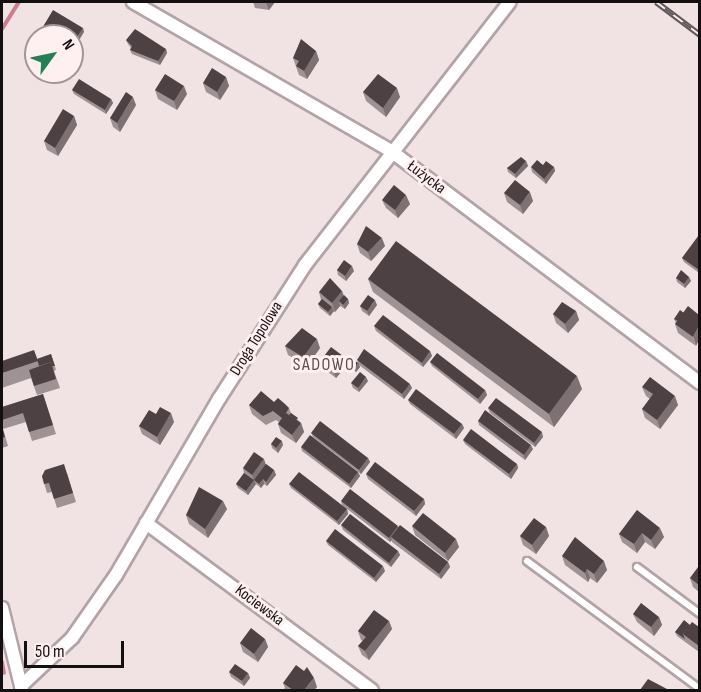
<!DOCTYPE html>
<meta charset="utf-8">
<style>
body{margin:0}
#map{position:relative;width:701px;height:692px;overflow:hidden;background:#f1e2e4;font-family:"Sofia Sans Condensed",sans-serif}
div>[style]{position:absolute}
.stream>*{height:4px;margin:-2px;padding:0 2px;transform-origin:2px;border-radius:2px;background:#d17c8c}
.roads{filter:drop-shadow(2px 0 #b2a4a6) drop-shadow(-2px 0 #b2a4a6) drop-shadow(0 2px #b2a4a6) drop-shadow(0 -2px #b2a4a6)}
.service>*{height:6px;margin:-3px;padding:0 3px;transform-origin:3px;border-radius:3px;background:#fff}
.minor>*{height:12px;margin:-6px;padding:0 6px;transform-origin:6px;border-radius:6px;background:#fff}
.rail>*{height:6px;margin-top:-3px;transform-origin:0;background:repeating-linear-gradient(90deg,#feeff1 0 11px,#605859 0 22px);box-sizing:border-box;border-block:2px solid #605859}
.wall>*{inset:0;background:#9f9294}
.shaded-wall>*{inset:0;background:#7e7173}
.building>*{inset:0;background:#4d4143}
span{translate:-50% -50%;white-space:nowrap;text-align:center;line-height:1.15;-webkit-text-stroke:6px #feeff1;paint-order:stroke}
.street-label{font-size:16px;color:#140f10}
.neighbourhood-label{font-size:18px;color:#5a4d4f;letter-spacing:1.5px}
.frame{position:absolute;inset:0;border:3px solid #140f10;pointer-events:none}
.north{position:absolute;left:24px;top:24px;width:60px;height:60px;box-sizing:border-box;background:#feeff1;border:2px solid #a09597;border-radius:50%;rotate:57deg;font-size:16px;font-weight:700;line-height:24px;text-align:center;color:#140f10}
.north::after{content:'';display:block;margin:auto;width:21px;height:27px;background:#257f54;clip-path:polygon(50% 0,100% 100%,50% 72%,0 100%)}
.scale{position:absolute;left:24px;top:641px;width:100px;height:27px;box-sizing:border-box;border:3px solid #140f10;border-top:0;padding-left:8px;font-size:18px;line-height:21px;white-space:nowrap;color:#140f10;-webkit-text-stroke:4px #feeff1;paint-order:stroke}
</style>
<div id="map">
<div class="stream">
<i style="left:2px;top:29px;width:32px;rotate:-58deg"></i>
<i style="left:2px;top:662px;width:11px;rotate:80deg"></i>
</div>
<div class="roads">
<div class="service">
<i style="left:527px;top:561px;width:215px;rotate:36.5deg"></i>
<i style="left:637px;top:567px;width:79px;rotate:36.7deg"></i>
</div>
<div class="minor">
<i style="left:133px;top:2px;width:298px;rotate:30deg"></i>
<i style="left:391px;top:151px;width:386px;rotate:36.9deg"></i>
<i style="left:146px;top:523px;width:281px;rotate:36.5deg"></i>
<i style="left:2px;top:608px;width:84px;rotate:76.3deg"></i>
<i style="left:21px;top:686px;width:70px;rotate:-43.3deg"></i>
<i style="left:72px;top:638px;width:77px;rotate:-55.1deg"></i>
<i style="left:116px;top:575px;width:204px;rotate:-59.7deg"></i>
<i style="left:219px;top:399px;width:159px;rotate:-57.3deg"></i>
<i style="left:305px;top:265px;width:333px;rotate:-52.1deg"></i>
</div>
</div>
<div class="rail">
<i style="left:656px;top:2px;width:55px;rotate:36.9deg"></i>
</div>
<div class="wall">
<i style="clip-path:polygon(253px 2px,275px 2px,269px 10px,255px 8px)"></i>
<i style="clip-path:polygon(83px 28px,84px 32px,72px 36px,44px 36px,42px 35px,41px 30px)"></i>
<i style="clip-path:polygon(126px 40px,166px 49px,167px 53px,160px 65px,132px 54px,130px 50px,131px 48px,128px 44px)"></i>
<i style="clip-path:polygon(316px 51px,319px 60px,307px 79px,299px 75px,293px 58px)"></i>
<i style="clip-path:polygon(226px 77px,229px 86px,220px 100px,206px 92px,203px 83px)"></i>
<i style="clip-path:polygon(72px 90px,111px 99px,113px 103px,106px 114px,74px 94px)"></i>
<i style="clip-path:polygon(155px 90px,187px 94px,177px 110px,158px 99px)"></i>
<i style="clip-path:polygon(363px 92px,400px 97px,386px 117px,366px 101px)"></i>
<i style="clip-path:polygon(136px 105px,120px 132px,113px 127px,110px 118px)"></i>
<i style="clip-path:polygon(74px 116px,77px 125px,58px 156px,47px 150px,44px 141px)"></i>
<i style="clip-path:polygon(526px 161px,528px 166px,516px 178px,508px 172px,507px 168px)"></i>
<i style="clip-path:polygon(543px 165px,554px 167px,555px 171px,546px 184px,532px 172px,531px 167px)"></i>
<i style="clip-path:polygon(504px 193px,533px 201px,523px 214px,507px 202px)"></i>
<i style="clip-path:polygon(382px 200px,410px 204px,398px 218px,386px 208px)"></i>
<i style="clip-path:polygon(699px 235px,699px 273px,684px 262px,682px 258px)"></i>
<i style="clip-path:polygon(357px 244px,385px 246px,371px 261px,360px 253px)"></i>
<i style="clip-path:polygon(337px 270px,354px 271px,346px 281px,338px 275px)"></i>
<i style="clip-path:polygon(689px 277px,691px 281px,685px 288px,677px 282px,676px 278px)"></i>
<i style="clip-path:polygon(368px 279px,582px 389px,554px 427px,373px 292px)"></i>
<i style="clip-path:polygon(342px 291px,344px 296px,348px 299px,349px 303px,345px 309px,340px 306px,335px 312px,334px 311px,330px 316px,320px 308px,318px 304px,321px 300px,319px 292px)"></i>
<i style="clip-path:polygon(377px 305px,369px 316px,362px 311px,360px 306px)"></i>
<i style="clip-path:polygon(576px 311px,579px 320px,568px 333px,556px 323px,553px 314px)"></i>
<i style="clip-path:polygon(684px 313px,696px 346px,678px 333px,675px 324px,676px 323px,674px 319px)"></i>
<i style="clip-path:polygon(374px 326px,430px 351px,432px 356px,423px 367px,376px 331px)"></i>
<i style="clip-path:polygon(285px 346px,320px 348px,307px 366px,288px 355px)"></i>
<i style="clip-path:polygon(51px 354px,56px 370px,54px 371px,60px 388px,37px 395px,31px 378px,2px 388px,2px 361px,37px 359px)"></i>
<i style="clip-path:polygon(321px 360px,347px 365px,336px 378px,324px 369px)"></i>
<i style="clip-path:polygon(357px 360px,412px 388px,404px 399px,359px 365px,360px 367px,356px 372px,348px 366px,347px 362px,358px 362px)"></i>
<i style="clip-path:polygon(430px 362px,485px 390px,487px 395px,480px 404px,432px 366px)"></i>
<i style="clip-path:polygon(368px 381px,359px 392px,353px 388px,351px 383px)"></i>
<i style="clip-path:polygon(642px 387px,678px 405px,660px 429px,645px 418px,642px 409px,650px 399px,646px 396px)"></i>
<i style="clip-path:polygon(43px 394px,56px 434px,32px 441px,26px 422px,3px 429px,8px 446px,2px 448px,2px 407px)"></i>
<i style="clip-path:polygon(408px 400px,462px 424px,464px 428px,456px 439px,410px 404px)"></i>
<i style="clip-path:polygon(274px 402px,289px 408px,291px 413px,301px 423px,304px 432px,296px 443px,281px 433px,278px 424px,279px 422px,276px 420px,266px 425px,252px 414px,249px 405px)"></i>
<i style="clip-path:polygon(488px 408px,543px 437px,535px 447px,490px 413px)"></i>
<i style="clip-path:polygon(156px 414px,174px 422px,160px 445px,142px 434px,139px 426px)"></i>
<i style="clip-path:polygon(478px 421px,533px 449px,525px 460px,479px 425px)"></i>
<i style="clip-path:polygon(311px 433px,368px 458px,370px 462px,361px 474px,313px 437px)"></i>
<i style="clip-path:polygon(463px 440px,517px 464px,518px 468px,511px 479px,465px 444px)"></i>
<i style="clip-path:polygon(271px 444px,283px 445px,278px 453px,272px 448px)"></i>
<i style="clip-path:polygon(301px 447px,358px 472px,360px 476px,351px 488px,302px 451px)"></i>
<i style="clip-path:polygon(266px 464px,274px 470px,276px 475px,267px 486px,264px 484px,261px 488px,256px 484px,248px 495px,238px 488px,236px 484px,244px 473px,243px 468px)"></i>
<i style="clip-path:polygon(67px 473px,76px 502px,57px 508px,52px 492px,47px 493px,42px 476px)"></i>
<i style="clip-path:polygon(366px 474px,424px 499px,425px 504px,416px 516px,368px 479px)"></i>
<i style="clip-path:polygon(289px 484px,347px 509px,348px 514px,339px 525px,291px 488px)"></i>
<i style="clip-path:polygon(341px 501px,398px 527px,448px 562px,450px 567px,441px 579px,392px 542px,392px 540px,390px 542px,342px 505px)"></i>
<i style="clip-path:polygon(227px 509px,208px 538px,189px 524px,186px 515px)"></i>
<i style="clip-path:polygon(637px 510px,664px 537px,655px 549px,645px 542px,637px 553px,622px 542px,619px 534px)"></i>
<i style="clip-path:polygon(341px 525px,398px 551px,400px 555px,391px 567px,343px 530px)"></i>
<i style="clip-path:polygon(412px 526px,459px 547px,448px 561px,415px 535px)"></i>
<i style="clip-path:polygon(546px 527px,549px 536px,536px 554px,523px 545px,520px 536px)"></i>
<i style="clip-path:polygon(326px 541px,385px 571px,376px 582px,328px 545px)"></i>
<i style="clip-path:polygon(562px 556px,607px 570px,597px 583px,590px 578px,588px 582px,565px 565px)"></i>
<i style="clip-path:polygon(699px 566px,699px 592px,693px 587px,690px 578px)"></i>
<i style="clip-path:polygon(633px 614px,659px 617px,662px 625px,654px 636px,637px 622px)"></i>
<i style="clip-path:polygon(389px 621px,392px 629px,369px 660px,362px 655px,358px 646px,363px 641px,361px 640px,358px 631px)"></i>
<i style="clip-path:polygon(690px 625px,699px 627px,699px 652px,677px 636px,675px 632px)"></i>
<i style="clip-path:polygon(265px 639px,268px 647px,258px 662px,243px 652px,240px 643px)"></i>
<i style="clip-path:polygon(229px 672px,248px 673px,250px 678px,244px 686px,231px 677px)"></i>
<i style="clip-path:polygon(283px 683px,317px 687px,314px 690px,283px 690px,285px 688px)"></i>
</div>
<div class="shaded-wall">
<i style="clip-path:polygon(266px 2px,275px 2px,269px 10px)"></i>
<i style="clip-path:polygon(83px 28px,84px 32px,72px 52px,72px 45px)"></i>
<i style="clip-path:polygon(166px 49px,167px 53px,160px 65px,158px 61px)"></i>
<i style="clip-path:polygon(316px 51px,319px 60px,307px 79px,304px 71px)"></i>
<i style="clip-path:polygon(226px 77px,229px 86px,220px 100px,217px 92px)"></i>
<i style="clip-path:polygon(184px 86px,187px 94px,177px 110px,174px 101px)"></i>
<i style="clip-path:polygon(397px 88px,400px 97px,386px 117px,383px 108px)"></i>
<i style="clip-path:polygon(133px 97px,136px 105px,120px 132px,117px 123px)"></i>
<i style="clip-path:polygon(111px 99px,113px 103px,106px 114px,105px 110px)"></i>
<i style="clip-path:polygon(74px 116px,77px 125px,58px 156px,55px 148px)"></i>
<i style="clip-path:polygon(526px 161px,528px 166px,516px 178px,515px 174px)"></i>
<i style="clip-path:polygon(554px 167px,555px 171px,546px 184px,544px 179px)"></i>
<i style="clip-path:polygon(530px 192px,533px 201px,523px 214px,520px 205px)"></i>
<i style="clip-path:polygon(406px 195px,410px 204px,398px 218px,395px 210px)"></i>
<i style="clip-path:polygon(382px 238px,385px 246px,371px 261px,368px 252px)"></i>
<i style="clip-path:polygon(352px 266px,354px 271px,346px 281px,345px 276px)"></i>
<i style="clip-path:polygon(689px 277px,691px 281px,685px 288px,684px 284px)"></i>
<i style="clip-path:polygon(342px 291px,345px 300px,339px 301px,340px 306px,335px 312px,332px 303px)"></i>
<i style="clip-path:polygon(348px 299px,349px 303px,345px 309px,343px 305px)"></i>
<i style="clip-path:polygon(375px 300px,377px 305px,369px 316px,367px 311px)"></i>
<i style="clip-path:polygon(332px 307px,334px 311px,330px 316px,328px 312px)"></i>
<i style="clip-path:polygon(576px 311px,579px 320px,568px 333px,565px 324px)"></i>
<i style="clip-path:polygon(699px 326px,699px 340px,696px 346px,693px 337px)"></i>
<i style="clip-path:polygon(317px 339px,320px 348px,307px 366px,303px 357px)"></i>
<i style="clip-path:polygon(430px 351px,432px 356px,423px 367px,422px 363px)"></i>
<i style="clip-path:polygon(343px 356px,347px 365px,336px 378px,333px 370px)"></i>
<i style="clip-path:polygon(358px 363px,360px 367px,356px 372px,354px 368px)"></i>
<i style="clip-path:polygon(577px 376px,582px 389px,554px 427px,549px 414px)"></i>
<i style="clip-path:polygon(366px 377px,368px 381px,359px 392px,358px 388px)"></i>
<i style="clip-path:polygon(410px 384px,412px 388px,404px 399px,402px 394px)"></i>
<i style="clip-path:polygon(485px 390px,487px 395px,480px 404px,478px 399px)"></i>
<i style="clip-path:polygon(675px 396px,678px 405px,660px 429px,657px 420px)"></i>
<i style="clip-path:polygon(171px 413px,174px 422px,160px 445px,157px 437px)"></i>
<i style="clip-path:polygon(301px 423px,304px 432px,296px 443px,292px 435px)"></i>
<i style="clip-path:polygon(462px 424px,464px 428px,456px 439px,454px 434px)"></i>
<i style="clip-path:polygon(542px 432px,543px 437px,535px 447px,534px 443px)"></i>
<i style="clip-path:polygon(282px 441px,283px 445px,278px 453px,276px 448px)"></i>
<i style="clip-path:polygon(531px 445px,533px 449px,525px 460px,524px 455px)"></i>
<i style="clip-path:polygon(368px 458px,370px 462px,361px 474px,359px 470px)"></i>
<i style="clip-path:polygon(264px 459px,267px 468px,254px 480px,252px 475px)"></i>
<i style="clip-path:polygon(517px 464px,518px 468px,511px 479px,509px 474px)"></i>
<i style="clip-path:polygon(274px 470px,276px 475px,267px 486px,266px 482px)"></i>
<i style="clip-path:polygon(358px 472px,360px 476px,351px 488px,349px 484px)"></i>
<i style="clip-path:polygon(263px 479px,264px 484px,261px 488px,259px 484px)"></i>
<i style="clip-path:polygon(254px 480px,256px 484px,248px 495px,246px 491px)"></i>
<i style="clip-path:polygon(424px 499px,425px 504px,416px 516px,414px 511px)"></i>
<i style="clip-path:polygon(223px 501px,227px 509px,208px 538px,205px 529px)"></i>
<i style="clip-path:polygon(347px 509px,348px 514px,339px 525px,337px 521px)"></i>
<i style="clip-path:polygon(398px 526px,400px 530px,391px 537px,392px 540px,390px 542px,389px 538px)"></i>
<i style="clip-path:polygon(546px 527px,549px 536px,536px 554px,532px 545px)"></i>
<i style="clip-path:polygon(660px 528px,664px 537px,655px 549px,651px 540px)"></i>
<i style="clip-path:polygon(642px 533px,645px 542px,637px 553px,634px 544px)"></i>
<i style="clip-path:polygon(456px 539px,459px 547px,448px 561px,445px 553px)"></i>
<i style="clip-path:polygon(398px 551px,400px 555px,391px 567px,389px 563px)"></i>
<i style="clip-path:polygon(604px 561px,607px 570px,597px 583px,594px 574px)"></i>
<i style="clip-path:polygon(448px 562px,450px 567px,441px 579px,439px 574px)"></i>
<i style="clip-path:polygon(383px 566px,385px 571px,376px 582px,374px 578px)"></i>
<i style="clip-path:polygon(587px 569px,590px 578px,588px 582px,585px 573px)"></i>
<i style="clip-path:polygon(659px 617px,662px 625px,654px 636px,651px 627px)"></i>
<i style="clip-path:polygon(389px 621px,392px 629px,369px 660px,365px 651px)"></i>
<i style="clip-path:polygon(265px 639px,268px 647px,258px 662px,254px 654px)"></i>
<i style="clip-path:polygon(248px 673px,250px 678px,244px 686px,242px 681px)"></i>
<i style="clip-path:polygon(314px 678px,317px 687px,314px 690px,304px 690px)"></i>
</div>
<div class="building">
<i style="clip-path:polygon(53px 10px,83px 28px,72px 45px,72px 36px,50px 36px,41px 30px)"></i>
<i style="clip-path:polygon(135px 29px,166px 49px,158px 61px,130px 50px,132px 46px,126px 40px)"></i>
<i style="clip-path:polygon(301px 39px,316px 51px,304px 71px,296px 66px,299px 61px,293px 58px)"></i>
<i style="clip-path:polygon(212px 68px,226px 77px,217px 92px,203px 83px)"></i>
<i style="clip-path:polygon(165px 74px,184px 86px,174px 101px,155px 90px)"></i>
<i style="clip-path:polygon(378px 74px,397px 88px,383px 108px,363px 92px)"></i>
<i style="clip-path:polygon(79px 79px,111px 99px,105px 110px,72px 90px)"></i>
<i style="clip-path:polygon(126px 92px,133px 97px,117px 123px,110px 118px)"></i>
<i style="clip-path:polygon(63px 109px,74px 116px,55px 148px,44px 141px)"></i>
<i style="clip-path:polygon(521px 157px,526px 161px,515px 174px,507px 168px)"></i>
<i style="clip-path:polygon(537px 160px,543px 165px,546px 161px,554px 167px,544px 179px,531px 167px)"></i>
<i style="clip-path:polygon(515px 180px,530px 192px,520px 205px,504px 193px)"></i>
<i style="clip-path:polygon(394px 185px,406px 195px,395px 210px,382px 200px)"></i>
<i style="clip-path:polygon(366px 226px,382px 238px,368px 252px,357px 244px)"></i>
<i style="clip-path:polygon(699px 235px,699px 270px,682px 258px)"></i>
<i style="clip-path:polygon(396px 241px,577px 376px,549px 414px,368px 279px)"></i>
<i style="clip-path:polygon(344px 260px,352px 266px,345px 276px,337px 270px)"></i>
<i style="clip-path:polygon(681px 270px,689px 277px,684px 284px,676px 278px)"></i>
<i style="clip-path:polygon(330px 278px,342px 291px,332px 303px,319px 292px)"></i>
<i style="clip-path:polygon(344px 295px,348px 299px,343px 305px,339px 301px)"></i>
<i style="clip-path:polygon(368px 295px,375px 300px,367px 311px,360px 306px)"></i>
<i style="clip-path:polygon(322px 299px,332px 307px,328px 312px,318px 304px)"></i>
<i style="clip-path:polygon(562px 302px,576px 311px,565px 324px,553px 314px)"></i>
<i style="clip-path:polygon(688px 306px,699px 315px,699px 326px,693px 337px,675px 324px)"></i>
<i style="clip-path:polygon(680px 310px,684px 313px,678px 321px,674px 319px)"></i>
<i style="clip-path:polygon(383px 315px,430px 351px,422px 363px,374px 326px)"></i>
<i style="clip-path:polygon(302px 328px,317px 339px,303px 357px,285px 346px)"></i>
<i style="clip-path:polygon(331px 347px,343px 356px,333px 370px,321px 360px)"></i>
<i style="clip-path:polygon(364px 349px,410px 384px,402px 394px,357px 360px)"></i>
<i style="clip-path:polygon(34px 350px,38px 361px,2px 373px,2px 361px)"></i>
<i style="clip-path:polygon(437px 353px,485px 390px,478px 399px,430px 362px)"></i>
<i style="clip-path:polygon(51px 354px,55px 366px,52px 366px,51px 362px,39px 366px,37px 359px)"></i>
<i style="clip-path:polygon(350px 357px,358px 363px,354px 368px,347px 362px)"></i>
<i style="clip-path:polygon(51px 362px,56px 379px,34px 386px,29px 370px)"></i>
<i style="clip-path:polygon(360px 372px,366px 377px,358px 388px,351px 383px)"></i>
<i style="clip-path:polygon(650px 377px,675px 396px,657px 420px,642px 409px,653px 394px,642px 387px)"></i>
<i style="clip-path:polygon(416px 389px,462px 424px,454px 434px,408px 400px)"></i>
<i style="clip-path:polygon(261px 391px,274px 402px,278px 398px,285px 404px,289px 408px,286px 413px,301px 423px,292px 435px,278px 424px,282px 418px,273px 411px,263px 416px,249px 405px)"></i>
<i style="clip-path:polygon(43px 394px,53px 425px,29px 432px,23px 413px,2px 420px,2px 407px)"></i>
<i style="clip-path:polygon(496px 398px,542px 432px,534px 443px,488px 408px)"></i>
<i style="clip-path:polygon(160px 407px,171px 413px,157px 437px,139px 426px,149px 410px,156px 414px)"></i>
<i style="clip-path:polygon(485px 410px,531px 445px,524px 455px,478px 421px)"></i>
<i style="clip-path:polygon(291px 413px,298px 418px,296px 420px,289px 415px)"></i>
<i style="clip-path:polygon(320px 421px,368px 458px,359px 470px,311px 433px)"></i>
<i style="clip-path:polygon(2px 426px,5px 437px,2px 438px)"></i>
<i style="clip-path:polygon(471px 429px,517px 464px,509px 474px,463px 440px)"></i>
<i style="clip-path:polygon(310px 435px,358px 472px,349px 484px,301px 447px)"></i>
<i style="clip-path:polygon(276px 437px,282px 441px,276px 448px,271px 444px)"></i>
<i style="clip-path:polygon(254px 452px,264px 459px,252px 475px,243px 468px)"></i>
<i style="clip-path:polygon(375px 462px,424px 499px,414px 511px,366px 474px)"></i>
<i style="clip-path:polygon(64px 464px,73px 493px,54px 499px,49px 483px,44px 484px,42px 476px,45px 470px)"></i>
<i style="clip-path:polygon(266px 464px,274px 470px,266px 482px,263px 479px,259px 484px,254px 480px)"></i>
<i style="clip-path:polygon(299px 472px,347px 509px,337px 521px,289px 484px)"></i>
<i style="clip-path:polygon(244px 473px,254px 480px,246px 491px,236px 484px)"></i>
<i style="clip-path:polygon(199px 487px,223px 501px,205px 529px,186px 515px)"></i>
<i style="clip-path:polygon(350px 489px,398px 526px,389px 538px,341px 501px)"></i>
<i style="clip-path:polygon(637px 510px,660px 528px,651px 540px,642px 533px,634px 544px,619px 534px)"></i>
<i style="clip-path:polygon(423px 513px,456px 539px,445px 553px,412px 526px)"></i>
<i style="clip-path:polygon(350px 514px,398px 551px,389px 563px,341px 525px)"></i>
<i style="clip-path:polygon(534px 518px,546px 527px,532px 545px,520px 536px)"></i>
<i style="clip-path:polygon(400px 525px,448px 562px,439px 574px,391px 537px)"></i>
<i style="clip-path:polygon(335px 529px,383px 566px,374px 578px,326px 541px)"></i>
<i style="clip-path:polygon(575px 537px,604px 561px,594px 574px,587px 569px,585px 573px,562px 556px)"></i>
<i style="clip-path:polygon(699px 566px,699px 585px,690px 578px)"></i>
<i style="clip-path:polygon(641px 603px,659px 617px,651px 627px,633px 614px)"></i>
<i style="clip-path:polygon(374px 610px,389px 621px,365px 651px,358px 646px,366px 637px,358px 631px)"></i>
<i style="clip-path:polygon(684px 620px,690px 625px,683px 634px,685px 639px,675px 632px)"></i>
<i style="clip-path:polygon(692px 622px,699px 627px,699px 646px,683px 634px)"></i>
<i style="clip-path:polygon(251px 628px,265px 639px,254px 654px,240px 643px)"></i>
<i style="clip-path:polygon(235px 664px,248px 673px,242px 681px,229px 672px)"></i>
<i style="clip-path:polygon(296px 665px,304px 671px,307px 667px,314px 678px,304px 690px,293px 690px,283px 683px)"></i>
<i style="clip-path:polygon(648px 679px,667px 689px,666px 690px,640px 690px)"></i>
</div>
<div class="street-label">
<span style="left:426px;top:178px;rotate:37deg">Łużycka</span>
<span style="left:257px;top:339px;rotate:-58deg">Droga Topolowa</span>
<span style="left:259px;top:606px;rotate:37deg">Kociewska</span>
</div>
<div class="neighbourhood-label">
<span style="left:324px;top:365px">SADOWO</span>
</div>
<div class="frame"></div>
<div class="north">N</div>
<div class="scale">50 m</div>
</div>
